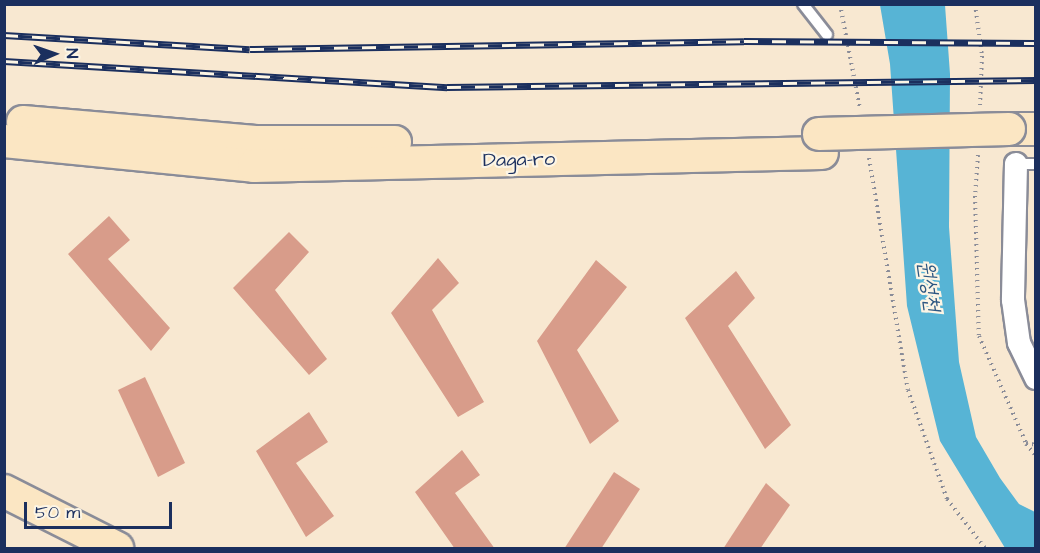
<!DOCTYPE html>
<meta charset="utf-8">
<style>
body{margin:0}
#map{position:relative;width:1040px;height:553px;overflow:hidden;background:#f8e8d1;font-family:"Architects Daughter","Poor Story",sans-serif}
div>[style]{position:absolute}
.water>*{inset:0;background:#57b4d5}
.building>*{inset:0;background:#d89c8a}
.path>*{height:4px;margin-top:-2px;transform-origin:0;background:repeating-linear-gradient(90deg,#8a8c98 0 1.5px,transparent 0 6px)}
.roads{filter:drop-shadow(2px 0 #8a8c98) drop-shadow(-2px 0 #8a8c98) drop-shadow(0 2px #8a8c98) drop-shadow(0 -2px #8a8c98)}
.lane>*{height:10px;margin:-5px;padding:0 5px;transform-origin:5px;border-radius:5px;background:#fff}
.street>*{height:22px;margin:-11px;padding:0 11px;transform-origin:11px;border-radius:11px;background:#fff}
.secondary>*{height:32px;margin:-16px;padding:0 16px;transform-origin:16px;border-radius:16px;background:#fbe6c3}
.rail>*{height:7px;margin-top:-3.5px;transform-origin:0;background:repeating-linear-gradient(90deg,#fcf5e5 0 14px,#1b2f5e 0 28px);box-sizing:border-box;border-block:2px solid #1b2f5e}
.bridges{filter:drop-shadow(2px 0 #8a8c98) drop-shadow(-2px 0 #8a8c98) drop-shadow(0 2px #8a8c98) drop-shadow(0 -2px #8a8c98)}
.secondary-bridge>*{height:32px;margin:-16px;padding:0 16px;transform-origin:16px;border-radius:16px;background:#fbe6c3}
span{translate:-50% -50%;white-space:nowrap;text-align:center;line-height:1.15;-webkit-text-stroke:4.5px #fcf5e5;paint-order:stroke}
.street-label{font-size:20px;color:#1b2f5e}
.water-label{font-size:21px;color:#2d5782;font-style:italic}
.frame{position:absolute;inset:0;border:6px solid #1b2f5e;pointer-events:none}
.north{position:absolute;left:24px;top:24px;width:60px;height:60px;-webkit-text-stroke:4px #fcf5e5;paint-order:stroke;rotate:88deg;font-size:16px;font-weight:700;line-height:24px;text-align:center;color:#1b2f5e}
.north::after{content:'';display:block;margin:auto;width:21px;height:27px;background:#1b2f5e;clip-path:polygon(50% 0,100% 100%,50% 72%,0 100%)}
.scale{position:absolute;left:24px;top:502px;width:148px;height:27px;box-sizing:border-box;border:3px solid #1b2f5e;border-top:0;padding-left:8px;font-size:18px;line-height:21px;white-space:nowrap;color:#1b2f5e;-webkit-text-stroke:4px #fcf5e5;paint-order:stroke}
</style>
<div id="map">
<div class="water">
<i style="clip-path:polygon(880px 5px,945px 5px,950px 74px,949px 227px,959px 362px,976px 437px,1000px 478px,1019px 504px,1035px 512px,1035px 548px,1005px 548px,940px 441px,907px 306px,890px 64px)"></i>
</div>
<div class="building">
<i style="clip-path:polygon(109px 216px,130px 240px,108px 259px,170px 328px,151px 351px,68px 254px)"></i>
<i style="clip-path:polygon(289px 232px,309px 252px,275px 290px,327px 359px,309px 375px,233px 288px)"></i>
<i style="clip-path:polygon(438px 258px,459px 283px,432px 310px,484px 402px,458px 417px,391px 313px)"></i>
<i style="clip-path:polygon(596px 260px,627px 287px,577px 350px,619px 421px,590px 444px,537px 341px)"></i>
<i style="clip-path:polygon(736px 271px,755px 298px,728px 326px,791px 425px,765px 449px,685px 318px)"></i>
<i style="clip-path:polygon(145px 377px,185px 463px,158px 477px,118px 390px)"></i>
<i style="clip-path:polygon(309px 412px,328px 442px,296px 463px,334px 516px,306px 537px,256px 451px)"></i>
<i style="clip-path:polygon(462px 450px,480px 475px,455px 493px,495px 549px,455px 549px,415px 492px)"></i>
<i style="clip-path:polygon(614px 472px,640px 489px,601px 549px,564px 549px)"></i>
<i style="clip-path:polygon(766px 483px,790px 505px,760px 549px,723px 549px)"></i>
</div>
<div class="path">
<i style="left:840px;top:4px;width:107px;rotate:79.2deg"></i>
<i style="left:975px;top:4px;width:52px;rotate:82.3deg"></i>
<i style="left:982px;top:56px;width:49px;rotate:92.3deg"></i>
<i style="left:978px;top:155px;width:41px;rotate:94.2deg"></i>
<i style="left:975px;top:196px;width:140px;rotate:88.4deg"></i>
<i style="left:979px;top:336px;width:117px;rotate:66.3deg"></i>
<i style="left:1026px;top:443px;width:10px;rotate:11deg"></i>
<i style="left:869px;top:158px;width:235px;rotate:80.5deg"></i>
<i style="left:908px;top:390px;width:116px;rotate:70.3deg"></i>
<i style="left:947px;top:499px;width:62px;rotate:52.2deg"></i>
<i style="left:1026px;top:444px;width:16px;rotate:50deg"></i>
</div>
<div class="roads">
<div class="lane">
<i style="left:803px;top:4px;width:39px;rotate:52deg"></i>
<i style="left:1016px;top:164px;width:20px"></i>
</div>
<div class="street">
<i style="left:1016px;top:164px;width:136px;rotate:91.3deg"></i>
<i style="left:1013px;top:300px;width:43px;rotate:82.1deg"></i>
<i style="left:1019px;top:343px;width:39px;rotate:64deg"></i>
</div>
<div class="secondary">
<i style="left:23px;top:122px;width:233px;rotate:4.9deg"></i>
<i style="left:255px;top:142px;width:140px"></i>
<i style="left:1009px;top:129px;width:27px"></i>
<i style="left:4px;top:141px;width:251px;rotate:5.7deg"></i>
<i style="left:254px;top:166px;width:568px;rotate:-1.31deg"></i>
<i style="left:4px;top:491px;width:127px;rotate:26.8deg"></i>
</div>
</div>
<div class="rail">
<i style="left:4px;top:35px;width:246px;rotate:3.3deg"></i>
<i style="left:250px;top:49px;width:494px;rotate:-0.9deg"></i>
<i style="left:744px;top:41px;width:292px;rotate:0.4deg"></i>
<i style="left:4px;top:61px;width:444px;rotate:3.4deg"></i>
<i style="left:447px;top:87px;width:589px;rotate:-0.68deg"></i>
</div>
<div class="bridges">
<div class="secondary-bridge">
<i style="left:819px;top:134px;width:190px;rotate:-1.5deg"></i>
</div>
</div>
<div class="street-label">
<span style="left:519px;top:160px;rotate:-1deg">Daga-ro</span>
</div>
<div class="water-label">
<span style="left:929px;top:286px;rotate:82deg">원성천</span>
</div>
<div class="frame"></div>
<div class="north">N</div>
<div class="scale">50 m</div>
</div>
